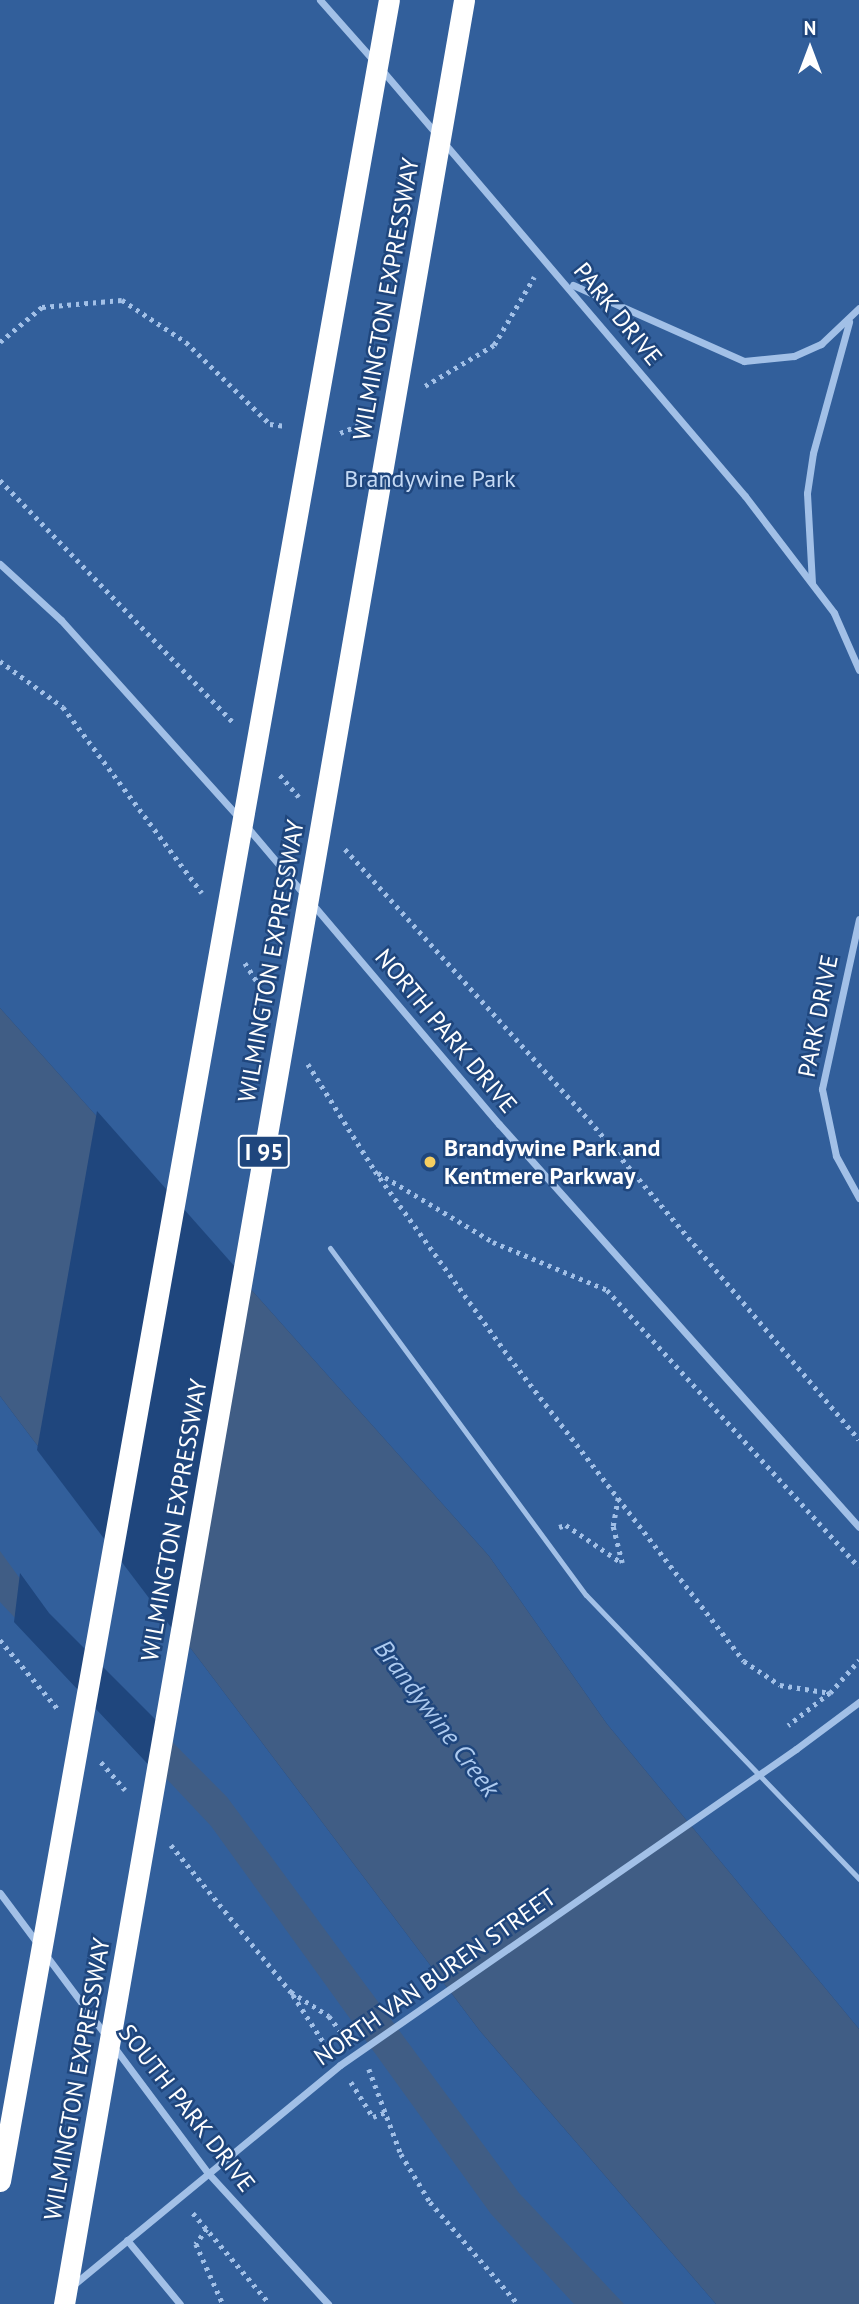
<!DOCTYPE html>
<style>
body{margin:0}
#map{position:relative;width:859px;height:2304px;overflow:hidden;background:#1f467d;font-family:"PT Sans",sans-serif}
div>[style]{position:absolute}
.green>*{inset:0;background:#325f9b}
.water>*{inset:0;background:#405d85}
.pier>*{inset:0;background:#1f467d}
.path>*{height:4.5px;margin-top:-2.25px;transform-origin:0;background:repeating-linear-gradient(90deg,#a2c0e7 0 3.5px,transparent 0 8.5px)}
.service>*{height:5px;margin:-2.5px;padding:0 2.5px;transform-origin:2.5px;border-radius:2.5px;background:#a2c0e7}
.minor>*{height:7px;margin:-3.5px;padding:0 3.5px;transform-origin:3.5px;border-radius:3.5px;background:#a2c0e7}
.minor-bridge>*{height:7px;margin:-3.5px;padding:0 3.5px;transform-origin:3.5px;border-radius:3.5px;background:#a2c0e7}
.motorway-bridge>*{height:21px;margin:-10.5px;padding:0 10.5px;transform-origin:10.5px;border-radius:10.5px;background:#fff}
.dots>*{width:19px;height:19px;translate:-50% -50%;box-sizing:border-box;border:4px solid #1f467d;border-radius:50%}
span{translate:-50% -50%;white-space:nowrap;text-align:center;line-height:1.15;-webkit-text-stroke:5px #1f467d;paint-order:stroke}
.shield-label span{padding:2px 5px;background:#1f467d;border:2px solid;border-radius:5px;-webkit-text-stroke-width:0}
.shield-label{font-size:23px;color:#fff;font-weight:700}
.street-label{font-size:24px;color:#fff}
.park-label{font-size:24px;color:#c5daf5}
.poi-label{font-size:24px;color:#fff;font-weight:700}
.left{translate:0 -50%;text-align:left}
.water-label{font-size:26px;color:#adcaef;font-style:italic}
.north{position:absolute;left:775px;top:14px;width:70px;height:70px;-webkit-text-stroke:5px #1f467d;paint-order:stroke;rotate:0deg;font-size:19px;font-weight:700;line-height:28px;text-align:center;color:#fff}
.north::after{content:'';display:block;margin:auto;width:24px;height:32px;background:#fff;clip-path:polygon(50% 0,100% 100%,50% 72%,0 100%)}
</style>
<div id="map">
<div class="green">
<i style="clip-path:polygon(0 0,859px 0,859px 2029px,607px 1724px,489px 1556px,0 1008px)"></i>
<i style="clip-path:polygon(0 1396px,480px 2031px,716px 2304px,0 2304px)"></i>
</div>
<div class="water">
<i style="clip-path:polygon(0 1008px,489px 1556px,607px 1724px,859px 2029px,859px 2304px,716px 2304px,480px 2031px,0 1396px)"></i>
<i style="clip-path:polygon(0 1551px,47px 1616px,227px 1797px,519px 2193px,624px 2304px,574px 2304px,491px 2214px,211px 1826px,0 1602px)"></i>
</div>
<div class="pier">
<i style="clip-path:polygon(97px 1111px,244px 1277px,180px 1639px,37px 1450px)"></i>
<i style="clip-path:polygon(20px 1573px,49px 1613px,167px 1731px,160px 1777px,14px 1622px)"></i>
</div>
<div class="path">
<i style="left:0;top:342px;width:55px;rotate:-39.8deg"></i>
<i style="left:42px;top:307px;width:80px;rotate:-5deg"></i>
<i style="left:122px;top:300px;width:77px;rotate:33.3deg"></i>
<i style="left:186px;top:342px;width:117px;rotate:44.3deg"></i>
<i style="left:270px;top:424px;width:16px;rotate:7deg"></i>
<i style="left:425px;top:386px;width:80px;rotate:-30.7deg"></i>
<i style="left:494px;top:345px;width:79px;rotate:-59.5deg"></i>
<i style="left:340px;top:433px;width:25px;rotate:-23deg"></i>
<i style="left:0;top:480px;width:335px;rotate:46.1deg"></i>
<i style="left:0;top:661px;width:78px;rotate:36.1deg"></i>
<i style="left:63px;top:707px;width:232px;rotate:53.2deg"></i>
<i style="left:280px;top:775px;width:29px;rotate:49deg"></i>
<i style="left:345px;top:849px;width:374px;rotate:48deg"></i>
<i style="left:595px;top:1127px;width:409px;rotate:49.8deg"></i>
<i style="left:245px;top:963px;width:33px;rotate:57deg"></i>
<i style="left:308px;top:1064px;width:126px;rotate:57.9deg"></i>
<i style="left:375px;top:1171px;width:229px;rotate:54.2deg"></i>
<i style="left:509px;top:1357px;width:384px;rotate:52.3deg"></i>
<i style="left:744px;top:1661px;width:43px;rotate:33.7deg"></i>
<i style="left:780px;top:1685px;width:51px;rotate:9.1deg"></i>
<i style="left:830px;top:1693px;width:53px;rotate:141.8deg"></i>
<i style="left:378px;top:1173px;width:134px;rotate:31deg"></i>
<i style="left:493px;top:1242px;width:124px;rotate:22.8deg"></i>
<i style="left:607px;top:1290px;width:374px;rotate:47.7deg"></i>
<i style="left:559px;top:1527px;width:7px;rotate:-16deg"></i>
<i style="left:566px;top:1525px;width:68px;rotate:34.2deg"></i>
<i style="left:622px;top:1563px;width:38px;rotate:-104deg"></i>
<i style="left:613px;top:1526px;width:29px;rotate:-80deg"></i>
<i style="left:0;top:1640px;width:90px;rotate:50deg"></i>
<i style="left:830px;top:1693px;width:44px;rotate:-48.7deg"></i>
<i style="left:101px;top:1762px;width:37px;rotate:49deg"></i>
<i style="left:171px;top:1845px;width:190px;rotate:50.8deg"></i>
<i style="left:291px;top:1992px;width:45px;rotate:32.3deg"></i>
<i style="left:329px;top:2016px;width:26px;rotate:53deg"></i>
<i style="left:293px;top:1995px;width:64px;rotate:57.1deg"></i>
<i style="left:369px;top:2069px;width:91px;rotate:69.4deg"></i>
<i style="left:401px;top:2154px;width:56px;rotate:58.9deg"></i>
<i style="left:430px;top:2202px;width:135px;rotate:49.2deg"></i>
<i style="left:351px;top:2082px;width:41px;rotate:57.8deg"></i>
<i style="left:373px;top:2117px;width:14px;rotate:-21deg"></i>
<i style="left:193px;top:2213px;width:119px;rotate:49.8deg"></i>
<i style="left:207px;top:2229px;width:19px;rotate:126deg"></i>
<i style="left:196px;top:2244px;width:66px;rotate:65.8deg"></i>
</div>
<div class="service">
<i style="left:330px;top:1248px;width:431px;rotate:53.6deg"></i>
<i style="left:586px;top:1595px;width:394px;rotate:46.1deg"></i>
</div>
<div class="minor">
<i style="left:320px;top:0;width:80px;rotate:48.5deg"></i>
<i style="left:381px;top:69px;width:561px;rotate:49.55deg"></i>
<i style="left:745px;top:496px;width:147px;rotate:52.7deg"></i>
<i style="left:834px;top:613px;width:62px;rotate:66.3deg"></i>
<i style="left:573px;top:285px;width:187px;rotate:24deg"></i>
<i style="left:744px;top:361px;width:50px;rotate:-5.7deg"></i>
<i style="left:794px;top:356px;width:30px;rotate:-24deg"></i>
<i style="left:821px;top:344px;width:52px;rotate:-43.5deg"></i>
<i style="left:0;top:564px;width:83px;rotate:42.6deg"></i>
<i style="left:61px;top:620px;width:266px;rotate:48deg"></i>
<i style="left:812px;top:583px;width:90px;rotate:-93.2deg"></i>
<i style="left:807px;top:493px;width:40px;rotate:-81.5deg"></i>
<i style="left:813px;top:453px;width:136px;rotate:-74.6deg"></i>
<i style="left:247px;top:827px;width:390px;rotate:49.7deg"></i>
<i style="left:499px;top:1124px;width:540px;rotate:48.23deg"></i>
<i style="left:859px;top:919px;width:174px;rotate:102.3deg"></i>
<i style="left:822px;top:1089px;width:68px;rotate:78.2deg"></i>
<i style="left:836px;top:1156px;width:48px;rotate:61.3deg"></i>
<i style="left:796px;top:1749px;width:79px;rotate:-36.7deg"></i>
<i style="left:0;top:1893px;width:64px;rotate:53.3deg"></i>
<i style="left:45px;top:1954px;width:104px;rotate:53.2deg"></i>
<i style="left:114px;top:2047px;width:157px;rotate:53.3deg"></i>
<i style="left:208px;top:2173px;width:178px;rotate:47.5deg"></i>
<i style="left:127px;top:2240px;width:83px;rotate:50.4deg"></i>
<i style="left:72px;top:2286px;width:347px;rotate:-39.5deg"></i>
</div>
<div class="minor-bridge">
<i style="left:340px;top:2065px;width:555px;rotate:-34.72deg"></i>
</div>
<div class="motorway-bridge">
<i style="left:0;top:2181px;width:2215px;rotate:-79.89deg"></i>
<i style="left:64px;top:2304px;width:2338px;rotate:-80.15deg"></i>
</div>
<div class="dots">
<i style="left:430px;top:1162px;background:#f5ce61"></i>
</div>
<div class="shield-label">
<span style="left:264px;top:1152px">I 95</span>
</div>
<div class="street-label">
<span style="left:386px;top:299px;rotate:-80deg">WILMINGTON EXPRESSWAY</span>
<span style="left:618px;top:314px;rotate:51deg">PARK DRIVE</span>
<span style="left:271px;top:961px;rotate:-80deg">WILMINGTON EXPRESSWAY</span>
<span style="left:818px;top:1016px;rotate:-79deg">PARK DRIVE</span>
<span style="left:446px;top:1031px;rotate:50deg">NORTH PARK DRIVE</span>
<span style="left:174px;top:1520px;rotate:-80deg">WILMINGTON EXPRESSWAY</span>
<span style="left:435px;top:1977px;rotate:-35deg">NORTH VAN BUREN STREET</span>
<span style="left:77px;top:2079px;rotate:-80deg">WILMINGTON EXPRESSWAY</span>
<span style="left:187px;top:2108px;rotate:52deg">SOUTH PARK DRIVE</span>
</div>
<div class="park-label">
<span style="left:430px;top:479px">Brandywine Park</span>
</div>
<div class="poi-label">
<span class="left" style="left:444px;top:1162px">Brandywine Park and<br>Kentmere Parkway</span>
</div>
<div class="water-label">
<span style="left:437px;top:1718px;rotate:53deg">Brandywine Creek</span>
</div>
<div class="north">N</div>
</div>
